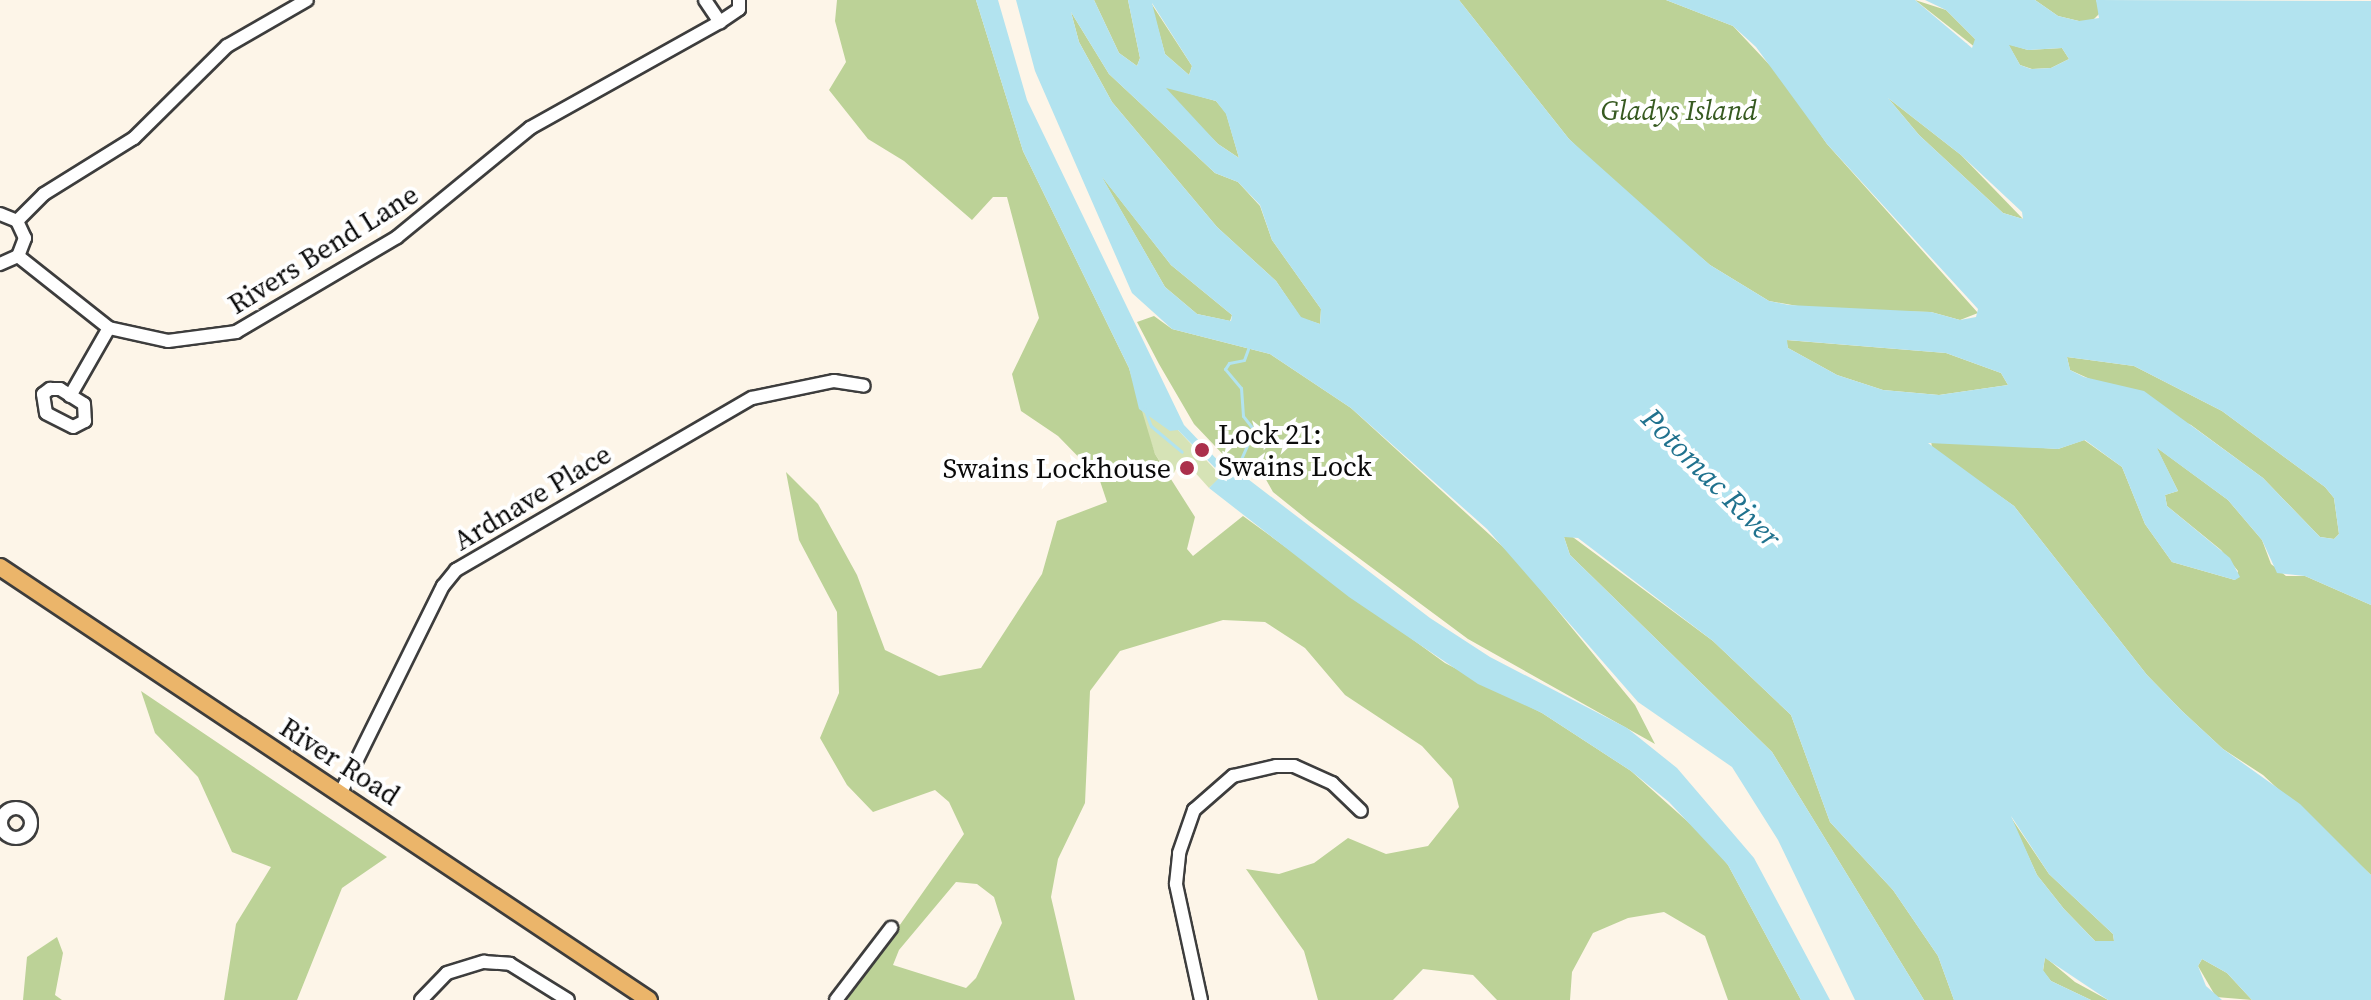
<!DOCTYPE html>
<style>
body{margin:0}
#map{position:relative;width:2371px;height:1000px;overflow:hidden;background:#fdf5e8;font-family:"Source Serif 4",serif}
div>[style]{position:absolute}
.green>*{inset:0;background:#d6e3b6}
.forest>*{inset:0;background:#bcd297}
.water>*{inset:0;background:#b2e3ef}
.stream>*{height:3px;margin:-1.5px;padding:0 1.5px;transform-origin:1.5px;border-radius:1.5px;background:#b2e3ef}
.roads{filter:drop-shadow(2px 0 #3d3d3d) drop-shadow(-2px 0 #3d3d3d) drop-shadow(0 2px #3d3d3d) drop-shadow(0 -2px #3d3d3d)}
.minor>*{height:12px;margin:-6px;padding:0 6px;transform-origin:6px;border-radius:6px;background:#fff}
.minor>.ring{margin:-6px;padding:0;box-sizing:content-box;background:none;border:12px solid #fff;border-radius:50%}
.major>*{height:16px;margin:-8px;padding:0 8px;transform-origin:8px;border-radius:8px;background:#ebb56a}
.dots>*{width:22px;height:22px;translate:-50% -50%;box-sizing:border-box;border:4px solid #fff;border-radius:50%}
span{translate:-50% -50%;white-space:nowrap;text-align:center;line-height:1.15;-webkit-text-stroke:8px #fff;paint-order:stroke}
.park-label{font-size:28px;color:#375a21;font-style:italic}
.street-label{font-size:28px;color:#0a0a0a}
.poi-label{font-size:28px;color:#0a0a0a}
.left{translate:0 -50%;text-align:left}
.right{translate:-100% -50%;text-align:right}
.water-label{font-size:30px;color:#20728e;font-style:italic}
</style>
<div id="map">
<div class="green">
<i style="clip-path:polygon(1139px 409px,1178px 430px,1222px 477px,1209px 488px,1182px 458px,1171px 478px,1155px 454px)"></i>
</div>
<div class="forest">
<i style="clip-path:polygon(evenodd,837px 0,976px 0,1023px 151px,1129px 368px,1155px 454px,1195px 517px,1187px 549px,1193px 556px,1243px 516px,1445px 663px,1542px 713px,1631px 771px,1706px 838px,1728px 865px,1801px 1000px,1728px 1000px,1705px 936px,1664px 912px,1628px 918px,1593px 933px,1572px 972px,1570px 1000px,1497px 1000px,1473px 975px,1423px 969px,1393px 1000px,1318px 1000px,1304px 951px,1246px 869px,1279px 874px,1314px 863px,1348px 838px,1386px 854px,1428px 846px,1459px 807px,1452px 779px,1422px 746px,1345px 695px,1305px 648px,1265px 622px,1223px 620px,1120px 651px,1090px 691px,1085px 803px,1058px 859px,1051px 897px,1075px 1000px,847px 1000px,964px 834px,949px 802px,935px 790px,873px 812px,847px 785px,820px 738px,839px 693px,837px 612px,799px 540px,786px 472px,818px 504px,857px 575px,885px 650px,939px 676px,981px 668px,1042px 574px,1057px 521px,1107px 502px,1099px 478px,1058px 436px,1021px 411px,1012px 374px,1039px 318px,1007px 197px,993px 197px,972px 220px,904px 161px,868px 139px,829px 90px,846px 62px,835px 21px,837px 0,956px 882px,977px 884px,994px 897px,1002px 923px,976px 978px,966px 988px,893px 965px,899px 950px,956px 882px)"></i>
<i style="clip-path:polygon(1094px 0,1128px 0,1140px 58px,1137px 66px,1119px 53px)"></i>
<i style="clip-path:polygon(1459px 0,1666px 0,1733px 26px,1779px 75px,1827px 144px,1978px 313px,1960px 320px,1931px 312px,1820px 310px,1769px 301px,1710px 265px,1622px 191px,1569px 139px)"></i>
<i style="clip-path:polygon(1915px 0,1946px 10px,1975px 39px,1976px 48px)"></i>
<i style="clip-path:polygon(2035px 0,2096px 0,2101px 12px,2092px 21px,2079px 21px,2058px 16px)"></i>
<i style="clip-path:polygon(1151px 3px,1192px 66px,1189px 75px,1165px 54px)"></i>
<i style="clip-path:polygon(1071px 12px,1109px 74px,1215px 173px,1238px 182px,1260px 206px,1272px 240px,1321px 309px,1320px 324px,1301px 318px,1276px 281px,1217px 227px,1112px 102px,1079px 42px)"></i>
<i style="clip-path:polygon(2008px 44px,2028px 50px,2062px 48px,2069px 59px,2051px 68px,2032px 69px,2020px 65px)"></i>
<i style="clip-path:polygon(1166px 87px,1216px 101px,1226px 113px,1239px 158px,1218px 144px,1165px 92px)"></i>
<i style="clip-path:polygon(1888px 98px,1961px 155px,2023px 219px,2003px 213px,1919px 135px)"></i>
<i style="clip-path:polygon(1100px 174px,1171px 265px,1232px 315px,1230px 321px,1197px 314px,1165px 287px)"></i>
<i style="clip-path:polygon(1154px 316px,1172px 329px,1270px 354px,1351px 408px,1513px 556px,1635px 705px,1655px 744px,1468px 639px,1309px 521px,1273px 492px,1264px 476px,1234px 466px,1194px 424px,1159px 364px,1137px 322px)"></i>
<i style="clip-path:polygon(1786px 340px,1946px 353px,2001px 373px,2008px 385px,1939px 395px,1883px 390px,1837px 375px,1788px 348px)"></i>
<i style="clip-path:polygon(2067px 357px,2134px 366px,2222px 411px,2325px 487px,2334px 498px,2339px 534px,2334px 539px,2320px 537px,2263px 478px,2191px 425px,2070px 370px)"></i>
<i style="clip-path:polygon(1931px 440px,2058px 449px,2084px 440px,2122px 467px,2145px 524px,2172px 562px,2235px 580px,2238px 571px,2221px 550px,2167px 506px,2165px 495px,2178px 491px,2156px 447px,2228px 500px,2262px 540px,2271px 564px,2286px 576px,2305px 576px,2371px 605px,2371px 875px,2263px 775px,2223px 749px,2182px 711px,2147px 675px,2014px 506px,1932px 448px)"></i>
<i style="clip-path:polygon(1570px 535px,1713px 641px,1791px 715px,1830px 822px,1893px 890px,1938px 956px,1954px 1000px,1924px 1000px,1772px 752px,1570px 555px,1564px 537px)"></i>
<i style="clip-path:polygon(141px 691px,387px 857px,342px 888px,297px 1000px,224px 1000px,236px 924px,271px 867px,232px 852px,198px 777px,155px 733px)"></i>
<i style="clip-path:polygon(2010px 816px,2049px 874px,2113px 934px,2114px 941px,2095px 941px,2064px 909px,2037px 875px)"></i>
<i style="clip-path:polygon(57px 937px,63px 953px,55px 995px,62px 1000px,23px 1000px,27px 957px)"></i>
<i style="clip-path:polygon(2045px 957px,2075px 982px,2108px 1000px,2091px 1000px,2051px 981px,2043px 971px)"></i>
<i style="clip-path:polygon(2202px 959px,2227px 973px,2252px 1000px,2216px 997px,2198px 966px)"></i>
</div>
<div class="water">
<i style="clip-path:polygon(976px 0,998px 0,1027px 100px,1184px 425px,1227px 470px,1244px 476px,1430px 618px,1490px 657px,1627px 728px,1677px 768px,1754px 858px,1830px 1000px,1801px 1000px,1728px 865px,1669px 802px,1631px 771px,1542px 713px,1478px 684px,1349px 597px,1209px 488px,1222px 475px,1178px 430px,1170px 431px,1139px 409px,1129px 368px,1023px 151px)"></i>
<i style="clip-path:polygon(evenodd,1016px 0,1094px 0,1119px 53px,1137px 66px,1140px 58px,1128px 0,1459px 0,1569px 139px,1710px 265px,1769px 301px,1789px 305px,1931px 312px,1960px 320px,1976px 317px,1978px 309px,1827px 144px,1756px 47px,1733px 26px,1666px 0,1915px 0,1972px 48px,1975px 39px,1946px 10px,1925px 0,2035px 0,2058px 16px,2079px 21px,2099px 18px,2096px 0,2371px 1px,2371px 605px,2305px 576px,2277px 573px,2262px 540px,2228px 500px,2157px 448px,2178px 491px,2165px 495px,2167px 506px,2230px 558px,2240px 577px,2235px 580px,2172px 562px,2145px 524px,2122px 467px,2085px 440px,2058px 449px,1928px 443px,2014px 506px,2147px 675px,2182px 711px,2223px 749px,2300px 804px,2371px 875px,2371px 1000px,2252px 1000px,2227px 973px,2202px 959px,2198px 966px,2206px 986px,2222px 1000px,2108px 1000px,2045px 958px,2043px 970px,2051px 981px,2091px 1000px,1954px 1000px,1938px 956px,1893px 890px,1830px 822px,1791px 715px,1713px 641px,1578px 538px,1564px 537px,1570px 555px,1772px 752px,1924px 1000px,1855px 1000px,1778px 840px,1732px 767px,1638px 702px,1487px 529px,1351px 408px,1270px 354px,1172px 329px,1132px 293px,1035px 71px,1016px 0,1152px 3px,1192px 66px,1189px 75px,1165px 54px,1152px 3px,1016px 0,1071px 12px,1109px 74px,1215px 173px,1238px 182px,1260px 205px,1272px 240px,1321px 309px,1320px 324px,1301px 317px,1276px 281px,1217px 227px,1112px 102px,1079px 42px,1071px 12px,1016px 0,2009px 45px,2028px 50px,2062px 48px,2069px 59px,2051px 68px,2031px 69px,2020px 65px,2009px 45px,1016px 0,1166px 88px,1216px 101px,1226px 114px,1239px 158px,1218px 144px,1166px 88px,1016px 0,1888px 98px,1961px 155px,2022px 212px,2023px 219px,2003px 213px,1919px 135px,1888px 98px,1016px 0,1102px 177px,1171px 265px,1232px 315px,1231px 321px,1197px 314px,1165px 287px,1102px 177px,1016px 0,1787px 340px,1946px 353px,2001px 373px,2008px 385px,1939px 395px,1883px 390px,1837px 375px,1788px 348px,1787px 340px,1016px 0,2067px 357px,2134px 366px,2222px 411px,2325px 487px,2334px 498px,2339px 534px,2334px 539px,2320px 537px,2263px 478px,2144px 391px,2084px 377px,2070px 370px,2067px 357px,1016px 0,2011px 816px,2049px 874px,2113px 934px,2114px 941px,2095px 941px,2064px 909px,2037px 875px,2011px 816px)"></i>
</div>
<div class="stream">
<i style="left:1144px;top:408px;width:19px;rotate:69deg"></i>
<i style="left:1151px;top:426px;width:40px;rotate:40deg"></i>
<i style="left:1241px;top:459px;width:32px;rotate:-66deg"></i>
<i style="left:1254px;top:430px;width:18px;rotate:-128deg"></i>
<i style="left:1243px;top:416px;width:28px;rotate:-94deg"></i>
<i style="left:1241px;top:388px;width:25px;rotate:-130deg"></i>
<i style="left:1225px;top:369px;width:7px;rotate:-56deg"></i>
<i style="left:1229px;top:363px;width:15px;rotate:-11deg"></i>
<i style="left:1244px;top:360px;width:12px;rotate:-70deg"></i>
</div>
<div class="roads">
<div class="minor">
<i style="left:705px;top:0;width:27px;rotate:56deg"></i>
<i style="left:0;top:214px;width:18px;rotate:22deg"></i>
<i style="left:17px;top:221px;width:19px;rotate:65deg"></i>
<i style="left:25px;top:238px;width:19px;rotate:111deg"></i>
<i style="left:18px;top:256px;width:20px;rotate:156deg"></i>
<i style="left:17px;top:221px;width:38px;rotate:-45deg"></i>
<i style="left:44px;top:194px;width:106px;rotate:-31.9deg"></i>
<i style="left:134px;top:138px;width:131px;rotate:-44.7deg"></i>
<i style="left:227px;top:46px;width:92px;rotate:-29.9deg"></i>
<i style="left:18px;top:256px;width:116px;rotate:38.4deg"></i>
<i style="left:109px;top:328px;width:60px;rotate:12.4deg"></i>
<i style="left:168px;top:341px;width:69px;rotate:-7.5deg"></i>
<i style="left:236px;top:332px;width:187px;rotate:-30.5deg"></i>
<i style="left:397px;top:237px;width:172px;rotate:-39.3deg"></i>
<i style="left:530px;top:128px;width:218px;rotate:-29.2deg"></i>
<i style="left:720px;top:22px;width:23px;rotate:-34deg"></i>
<i style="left:739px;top:9px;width:9px;rotate:-90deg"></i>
<i style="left:50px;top:389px;width:10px"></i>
<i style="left:60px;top:389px;width:28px;rotate:32deg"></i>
<i style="left:84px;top:404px;width:17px;rotate:87deg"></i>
<i style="left:85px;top:421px;width:13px;rotate:153deg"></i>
<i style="left:73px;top:427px;width:30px;rotate:-153deg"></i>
<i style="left:46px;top:413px;width:19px;rotate:-99deg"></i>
<i style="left:43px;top:394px;width:9px;rotate:-36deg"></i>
<i style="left:70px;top:396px;width:78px;rotate:-60.2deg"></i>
<i style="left:341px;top:792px;width:230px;rotate:-63.7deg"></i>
<i style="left:443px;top:586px;width:21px;rotate:-51deg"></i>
<i style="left:456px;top:570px;width:342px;rotate:-30.2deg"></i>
<i style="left:752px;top:398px;width:84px;rotate:-11.7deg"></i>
<i style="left:834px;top:381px;width:30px;rotate:9deg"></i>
<i class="ring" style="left:1px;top:808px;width:18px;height:18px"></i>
<i style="left:421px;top:1000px;width:37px;rotate:-46deg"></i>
<i style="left:447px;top:973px;width:39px;rotate:-17deg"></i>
<i style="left:484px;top:962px;width:26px;rotate:4deg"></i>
<i style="left:510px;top:964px;width:68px;rotate:31.8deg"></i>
<i style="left:836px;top:1000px;width:91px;rotate:-52.6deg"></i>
<i style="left:1201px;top:1000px;width:119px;rotate:-102.2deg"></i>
<i style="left:1176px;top:884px;width:31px;rotate:-84deg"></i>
<i style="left:1179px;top:853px;width:46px;rotate:-70.8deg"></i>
<i style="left:1194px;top:810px;width:52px;rotate:-41.1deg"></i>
<i style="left:1233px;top:776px;width:44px;rotate:-13.1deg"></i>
<i style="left:1276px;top:766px;width:18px"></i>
<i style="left:1294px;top:766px;width:42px;rotate:24.1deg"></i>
<i style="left:1332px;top:783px;width:40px;rotate:44deg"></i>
</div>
<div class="major">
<i style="left:0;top:567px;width:780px;rotate:33.71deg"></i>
</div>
</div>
<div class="dots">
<i style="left:1202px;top:450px;background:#ab304c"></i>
<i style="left:1187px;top:468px;background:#ab304c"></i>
</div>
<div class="park-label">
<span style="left:1679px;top:110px">Gladys Island</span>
</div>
<div class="street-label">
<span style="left:323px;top:249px;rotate:-32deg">Rivers Bend Lane</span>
<span style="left:532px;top:497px;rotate:-31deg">Ardnave Place</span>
<span style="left:340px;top:761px;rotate:33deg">River Road</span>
</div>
<div class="poi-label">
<span class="left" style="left:1218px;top:450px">Lock 21:<br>Swains Lock</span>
<span class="right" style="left:1171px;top:468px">Swains Lockhouse</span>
</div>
<div class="water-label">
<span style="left:1711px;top:478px;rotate:45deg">Potomac River</span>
</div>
</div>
